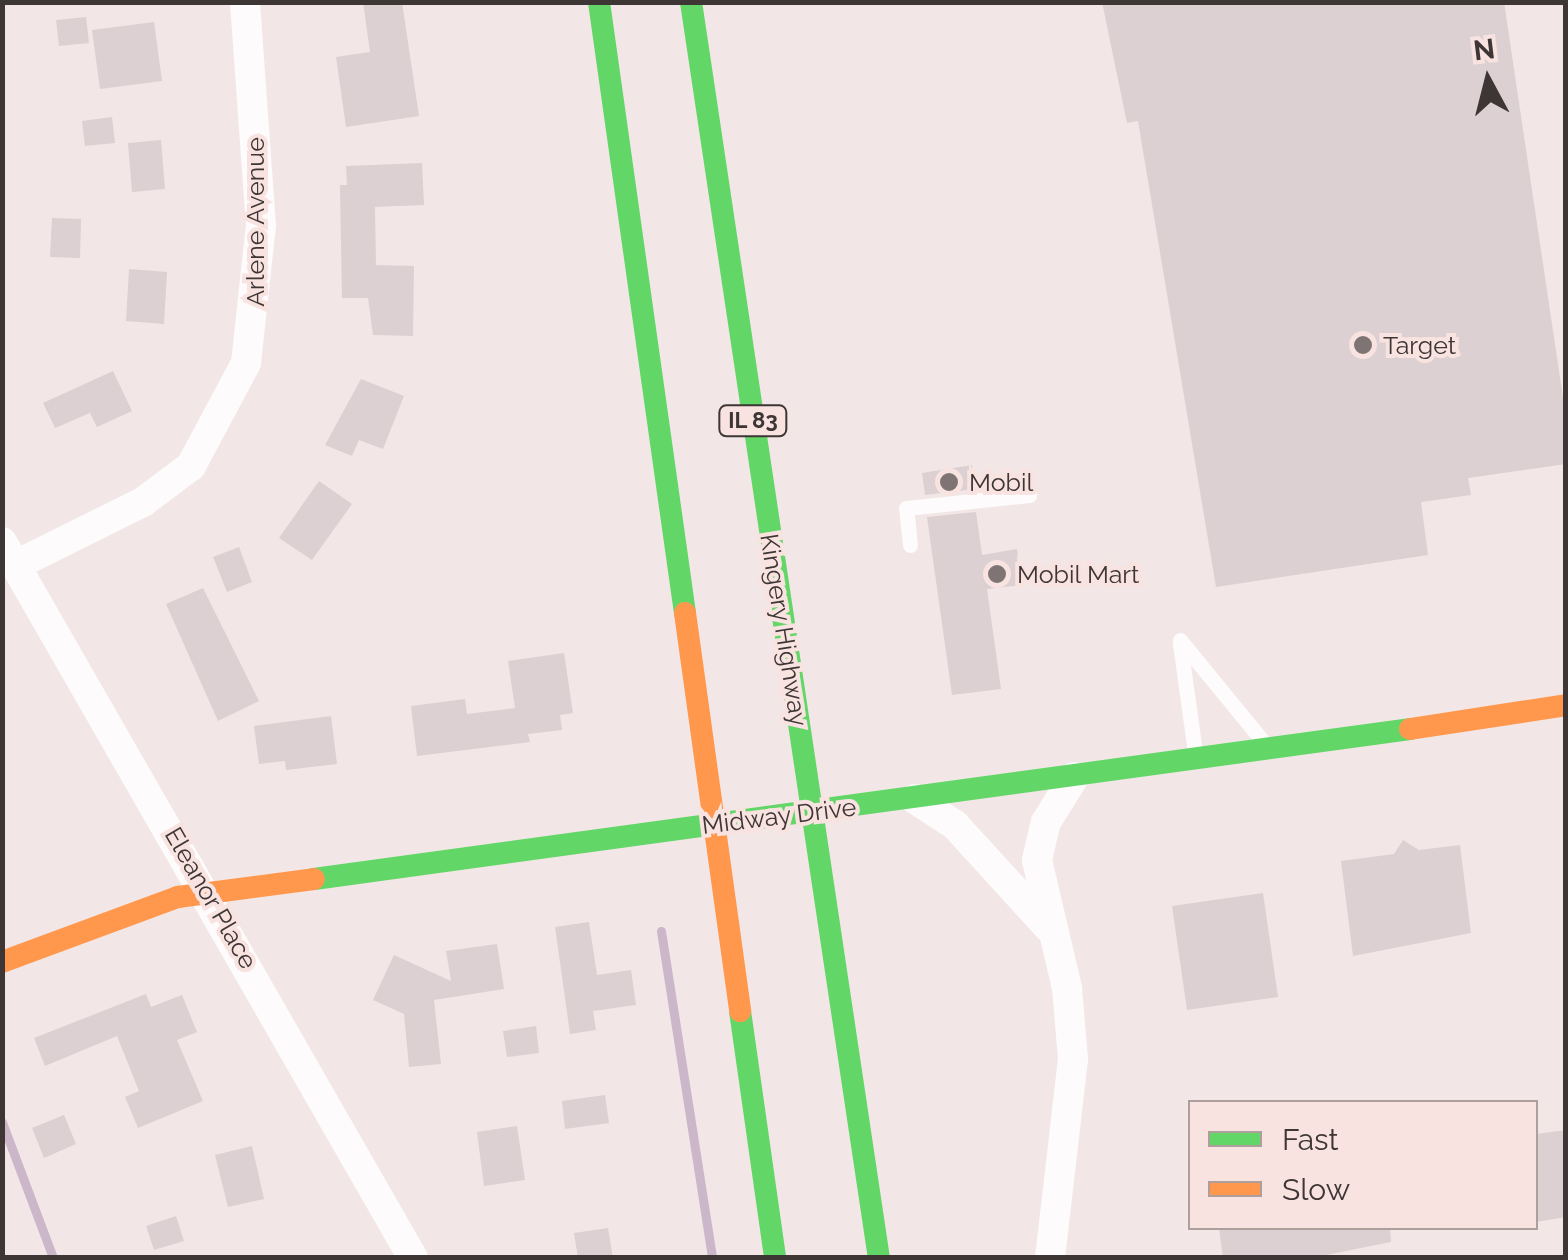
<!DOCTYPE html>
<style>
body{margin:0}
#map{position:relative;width:1568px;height:1260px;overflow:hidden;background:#f2e7e6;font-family:Raleway,sans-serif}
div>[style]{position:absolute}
.stream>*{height:9px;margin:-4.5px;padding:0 4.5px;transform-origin:4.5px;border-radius:4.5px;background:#cbb7c9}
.building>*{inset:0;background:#dcd0d2}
.lane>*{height:15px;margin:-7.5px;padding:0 7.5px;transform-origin:7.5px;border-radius:7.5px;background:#fdfbfb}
.street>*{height:30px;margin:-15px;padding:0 15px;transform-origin:15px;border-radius:15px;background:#fdfbfb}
.fast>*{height:22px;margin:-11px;padding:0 11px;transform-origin:11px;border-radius:11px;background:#63d668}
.slow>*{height:22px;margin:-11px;padding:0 11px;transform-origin:11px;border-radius:11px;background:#ff974d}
.dots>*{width:28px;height:28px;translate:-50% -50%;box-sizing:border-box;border:5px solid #f8e3e0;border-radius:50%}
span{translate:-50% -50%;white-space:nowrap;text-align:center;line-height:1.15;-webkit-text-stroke:8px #f8e3e0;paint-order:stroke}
.shield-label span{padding:2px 8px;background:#f8e3e0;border:2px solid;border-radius:8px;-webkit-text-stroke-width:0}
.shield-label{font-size:22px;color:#3e3635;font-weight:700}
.street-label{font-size:25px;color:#3e3635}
.poi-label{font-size:25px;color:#3e3635}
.left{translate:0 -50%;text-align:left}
.frame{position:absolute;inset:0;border:5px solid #3e3635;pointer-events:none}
.legend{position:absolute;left:1188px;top:1100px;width:350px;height:130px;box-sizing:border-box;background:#f8e3e0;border:2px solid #ae9e9c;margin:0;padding:12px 18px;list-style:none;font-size:30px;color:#3e3635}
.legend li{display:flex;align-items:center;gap:20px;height:50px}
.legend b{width:50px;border:2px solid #ae9e9c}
.north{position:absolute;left:1438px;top:30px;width:100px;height:100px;-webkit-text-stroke:8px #f8e3e0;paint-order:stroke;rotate:353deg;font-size:28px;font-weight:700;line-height:40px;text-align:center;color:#3e3635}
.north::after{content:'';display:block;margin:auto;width:35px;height:45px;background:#3e3635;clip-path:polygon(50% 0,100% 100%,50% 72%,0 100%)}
</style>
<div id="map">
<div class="stream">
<i style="left:661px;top:931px;width:331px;rotate:81.1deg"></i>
<i style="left:2px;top:1122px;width:145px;rotate:69.4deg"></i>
</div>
<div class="building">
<i style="clip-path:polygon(363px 2px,402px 2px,419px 116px,346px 127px,336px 57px,370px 52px)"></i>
<i style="clip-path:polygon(1102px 2px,1504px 2px,1566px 418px,1566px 464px,1468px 478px,1471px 495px,1421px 502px,1428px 555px,1216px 587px,1138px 121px,1127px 123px)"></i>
<i style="clip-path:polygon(86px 17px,89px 43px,59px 46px,56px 20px)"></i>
<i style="clip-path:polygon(154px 22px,162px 81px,100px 89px,92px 30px)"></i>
<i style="clip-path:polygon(112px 117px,115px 143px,85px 146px,82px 121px)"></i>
<i style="clip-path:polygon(161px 140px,165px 189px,132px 192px,128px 143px)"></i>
<i style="clip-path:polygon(422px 163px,424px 205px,375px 207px,376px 265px,414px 266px,413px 336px,373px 335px,368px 298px,342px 298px,340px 185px,347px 185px,346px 166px)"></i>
<i style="clip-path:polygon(52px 218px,81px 219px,80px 258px,50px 257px)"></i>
<i style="clip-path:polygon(129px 269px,167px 272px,164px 324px,126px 321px)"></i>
<i style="clip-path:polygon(113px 371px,132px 411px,97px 427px,90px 413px,55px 428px,43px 403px)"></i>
<i style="clip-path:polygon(361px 379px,404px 396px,383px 449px,359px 440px,352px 456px,325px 445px)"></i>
<i style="clip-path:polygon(972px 465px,976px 489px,925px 495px,922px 473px)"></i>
<i style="clip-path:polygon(319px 481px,352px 504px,312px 560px,279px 538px)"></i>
<i style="clip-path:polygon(976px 512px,982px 555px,1017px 549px,1022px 585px,987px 589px,1001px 689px,952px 695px,927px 517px)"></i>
<i style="clip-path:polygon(239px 547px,252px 582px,227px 592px,213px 557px)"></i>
<i style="clip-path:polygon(203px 588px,259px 701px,218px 721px,166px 604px)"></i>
<i style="clip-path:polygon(564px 653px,573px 713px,560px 715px,562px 730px,528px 734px,530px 742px,417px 756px,411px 706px,465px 699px,467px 714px,515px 708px,508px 661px)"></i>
<i style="clip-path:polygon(331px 716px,337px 764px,286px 770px,285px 761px,259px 764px,254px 726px)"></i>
<i style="clip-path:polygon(1403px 840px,1419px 850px,1460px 845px,1471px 933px,1353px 956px,1341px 861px,1394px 854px)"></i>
<i style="clip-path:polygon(1263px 893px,1278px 997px,1187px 1010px,1172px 906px)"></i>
<i style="clip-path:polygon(589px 922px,597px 975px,631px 970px,636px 1005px,593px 1011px,596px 1030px,570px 1034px,555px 927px)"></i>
<i style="clip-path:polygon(497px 944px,504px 989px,434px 1000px,441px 1064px,409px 1067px,404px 1014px,373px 1000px,394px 955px,451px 981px,446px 951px)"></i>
<i style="clip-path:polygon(146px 994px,151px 1007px,182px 995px,197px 1032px,177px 1040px,203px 1101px,138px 1128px,125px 1097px,139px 1091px,117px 1036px,45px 1066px,34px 1038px)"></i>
<i style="clip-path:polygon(536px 1026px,539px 1053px,507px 1057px,503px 1031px)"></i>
<i style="clip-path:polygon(605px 1095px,609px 1123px,565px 1129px,562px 1101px)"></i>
<i style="clip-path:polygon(64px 1115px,76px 1144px,44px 1158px,32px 1128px)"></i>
<i style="clip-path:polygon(517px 1126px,525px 1180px,484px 1186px,477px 1132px)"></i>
<i style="clip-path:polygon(1566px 1130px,1566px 1217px,1536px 1222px,1536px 1134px)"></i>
<i style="clip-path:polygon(252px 1146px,264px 1199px,228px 1207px,215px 1155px)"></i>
<i style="clip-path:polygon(176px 1216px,184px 1241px,154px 1250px,146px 1226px)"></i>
<i style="clip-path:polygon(608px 1228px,613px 1258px,578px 1258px,574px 1233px)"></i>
<i style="clip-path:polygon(1219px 1228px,1390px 1228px,1391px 1242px,1311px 1258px,1223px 1258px)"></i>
</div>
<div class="lane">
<i style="left:910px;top:545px;width:37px;rotate:-96deg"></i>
<i style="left:906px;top:508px;width:124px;rotate:-6deg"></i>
<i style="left:1180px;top:640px;width:136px;rotate:50.7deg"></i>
<i style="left:1180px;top:644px;width:117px;rotate:82.1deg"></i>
</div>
<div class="street">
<i style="left:2px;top:542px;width:826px;rotate:60.14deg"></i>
<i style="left:16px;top:565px;width:142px;rotate:-26.4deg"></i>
<i style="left:143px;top:502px;width:60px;rotate:-36.9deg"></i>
<i style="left:191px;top:466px;width:117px;rotate:-61.9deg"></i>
<i style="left:246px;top:363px;width:138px;rotate:-83.8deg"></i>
<i style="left:261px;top:226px;width:225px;rotate:-94.1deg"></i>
<i style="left:915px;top:799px;width:48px;rotate:33deg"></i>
<i style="left:955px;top:825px;width:139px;rotate:47.6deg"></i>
<i style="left:1050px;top:1258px;width:200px;rotate:-83.4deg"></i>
<i style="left:1073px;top:1059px;width:71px;rotate:-94.8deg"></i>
<i style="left:1067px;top:988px;width:131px;rotate:-103.2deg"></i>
<i style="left:1037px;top:860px;width:39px;rotate:-77deg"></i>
<i style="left:1046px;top:822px;width:53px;rotate:-58.1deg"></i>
</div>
<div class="fast">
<i style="left:599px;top:2px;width:617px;rotate:81.99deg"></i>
<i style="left:691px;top:2px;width:1270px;rotate:81.49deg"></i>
<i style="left:314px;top:879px;width:1106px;rotate:-7.79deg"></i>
<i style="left:740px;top:1011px;width:249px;rotate:81.9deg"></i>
</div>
<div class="slow">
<i style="left:685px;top:613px;width:402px;rotate:82.1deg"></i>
<i style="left:1410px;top:729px;width:158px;rotate:-8.7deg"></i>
<i style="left:2px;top:962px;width:188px;rotate:-20.3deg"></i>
<i style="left:178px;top:897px;width:137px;rotate:-7.5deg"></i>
</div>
<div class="dots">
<i style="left:1363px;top:345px;background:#7d7473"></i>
<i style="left:949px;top:482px;background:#7d7473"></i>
<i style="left:997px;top:574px;background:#7d7473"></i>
</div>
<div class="shield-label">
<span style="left:753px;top:421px">IL 83</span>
</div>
<div class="street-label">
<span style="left:255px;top:222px;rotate:-90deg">Arlene Avenue</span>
<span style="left:784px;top:630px;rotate:81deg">Kingery Highway</span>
<span style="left:779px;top:816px;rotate:-7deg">Midway Drive</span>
<span style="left:211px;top:898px;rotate:60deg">Eleanor Place</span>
</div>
<div class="poi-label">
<span class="left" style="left:1383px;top:345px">Target</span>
<span class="left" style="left:969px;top:482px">Mobil</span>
<span class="left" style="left:1017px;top:574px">Mobil Mart</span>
</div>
<div class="frame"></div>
<ul class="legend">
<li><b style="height:12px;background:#63d668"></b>Fast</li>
<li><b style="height:12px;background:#ff974d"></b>Slow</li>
</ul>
<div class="north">N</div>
</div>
